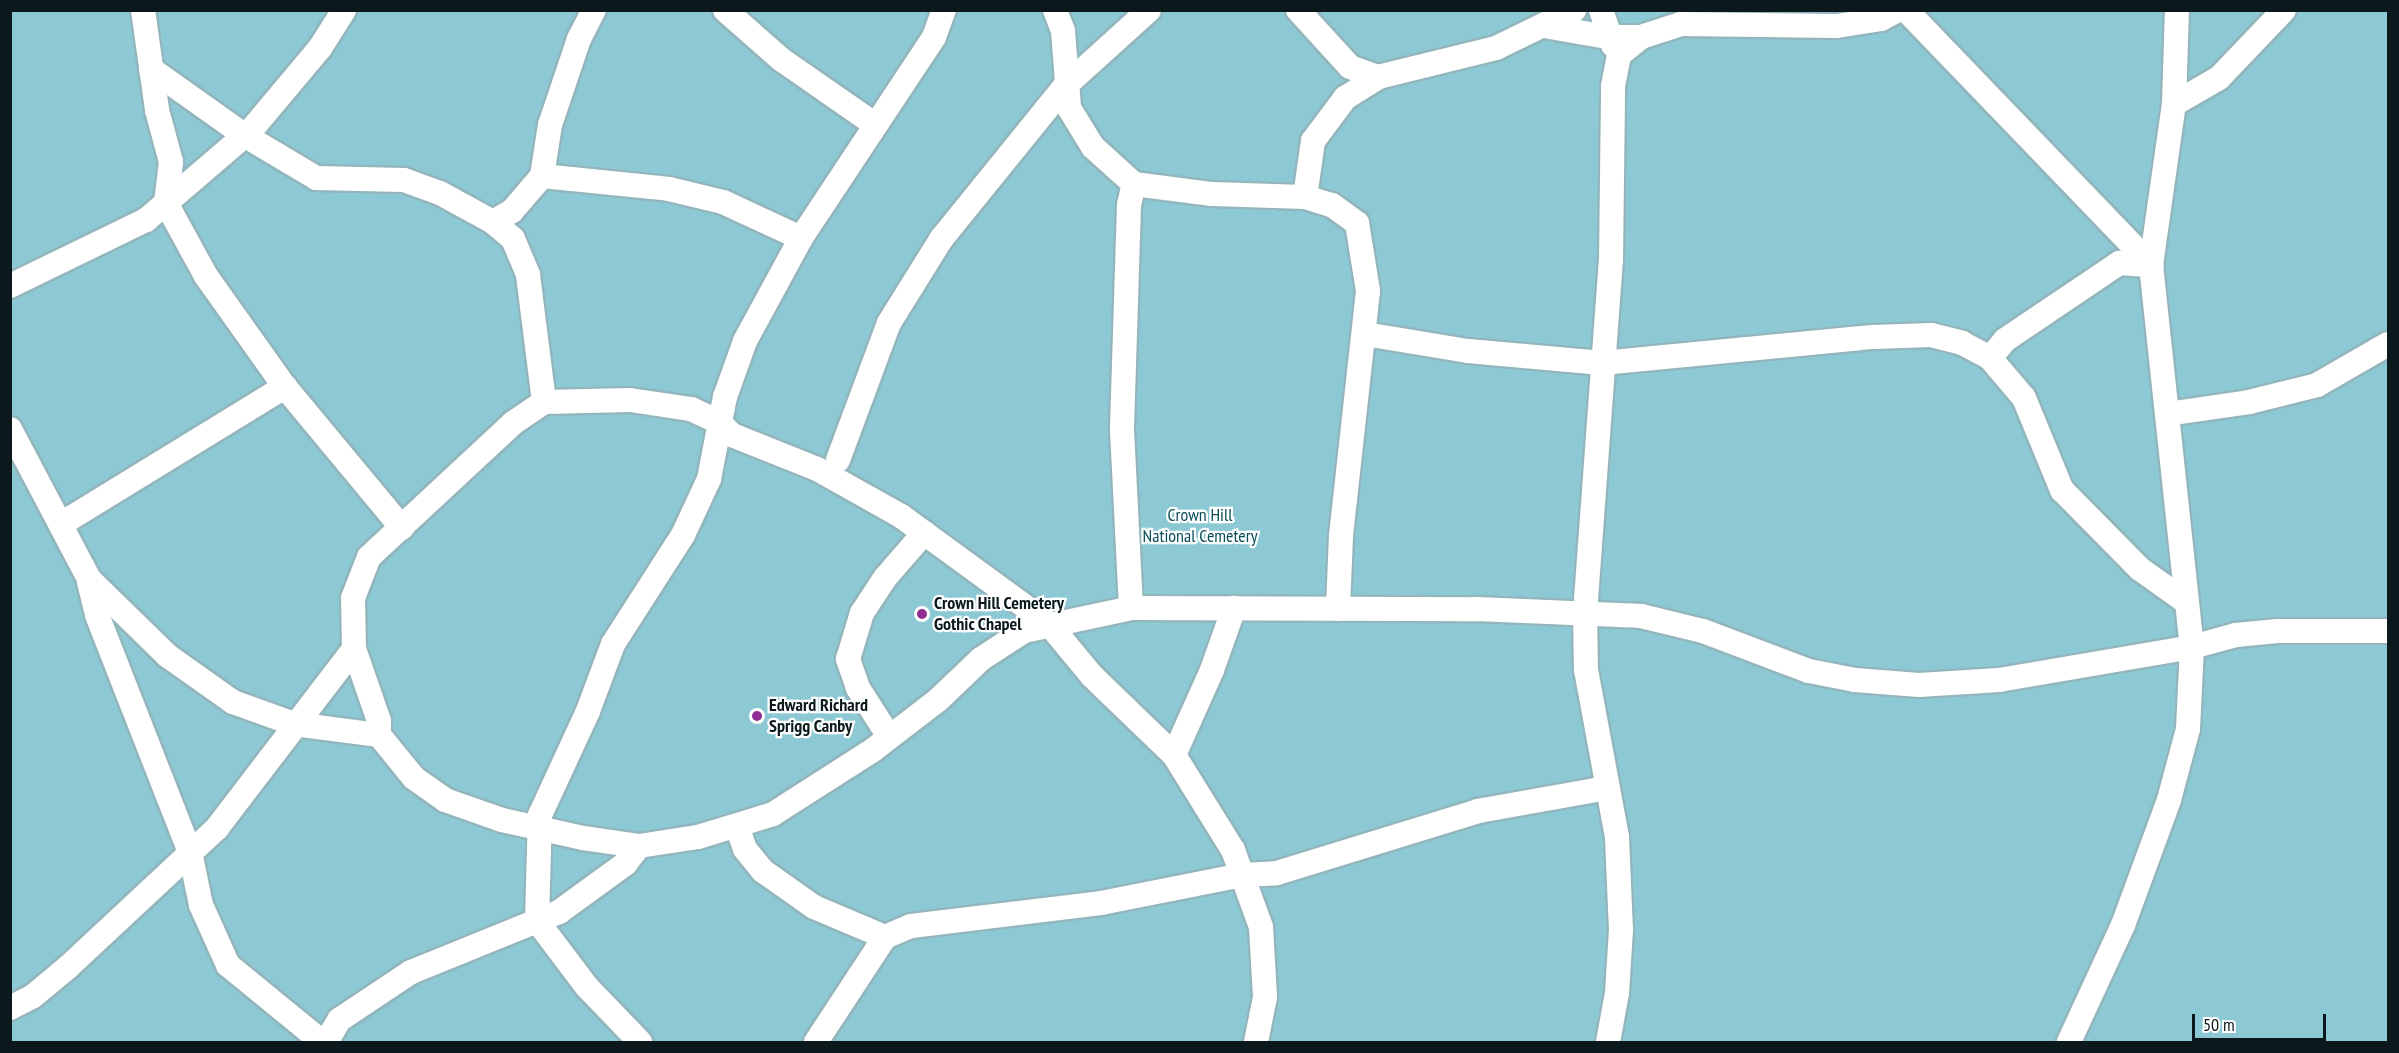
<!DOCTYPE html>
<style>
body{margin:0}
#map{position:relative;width:2399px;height:1053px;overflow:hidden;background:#d1f6fe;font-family:"PT Sans Narrow",sans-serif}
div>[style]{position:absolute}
.green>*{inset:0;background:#8dc9d5}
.roads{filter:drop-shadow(2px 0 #93b6bd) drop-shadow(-2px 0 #93b6bd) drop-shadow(0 2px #93b6bd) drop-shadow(0 -2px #93b6bd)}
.minor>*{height:24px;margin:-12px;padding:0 12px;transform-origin:12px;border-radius:12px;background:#fff}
.dots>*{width:16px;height:16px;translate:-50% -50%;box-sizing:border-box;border:3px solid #fff;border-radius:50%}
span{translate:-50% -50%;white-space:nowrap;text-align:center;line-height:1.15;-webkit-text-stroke:4.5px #fff;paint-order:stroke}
.park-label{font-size:18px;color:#094e58}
.poi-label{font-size:18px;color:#0b191c;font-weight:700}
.left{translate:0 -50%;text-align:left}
.frame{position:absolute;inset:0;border:12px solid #0b191c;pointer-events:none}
.scale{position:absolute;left:2192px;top:1014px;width:134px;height:27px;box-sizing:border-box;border:3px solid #0b191c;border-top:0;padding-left:8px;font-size:18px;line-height:21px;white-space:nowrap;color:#0b191c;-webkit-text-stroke:4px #fff;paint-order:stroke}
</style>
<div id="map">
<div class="green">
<i style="clip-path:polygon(10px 11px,2388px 11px,2388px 1042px,11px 1042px)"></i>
</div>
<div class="roads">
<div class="minor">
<i style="left:143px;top:10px;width:101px;rotate:82deg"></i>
<i style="left:157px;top:110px;width:54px;rotate:74.9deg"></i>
<i style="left:171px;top:162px;width:41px;rotate:97deg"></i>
<i style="left:166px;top:203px;width:83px;rotate:61.3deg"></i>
<i style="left:206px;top:276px;width:136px;rotate:54.6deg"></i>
<i style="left:285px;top:387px;width:183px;rotate:50.3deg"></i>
<i style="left:725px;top:10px;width:76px;rotate:41.3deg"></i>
<i style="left:782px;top:60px;width:112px;rotate:34.8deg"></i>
<i style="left:1055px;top:10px;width:22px;rotate:69deg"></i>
<i style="left:1063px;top:31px;width:77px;rotate:85.5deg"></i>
<i style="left:1069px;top:108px;width:46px;rotate:58.4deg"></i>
<i style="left:1093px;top:147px;width:55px;rotate:42.1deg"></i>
<i style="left:1134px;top:184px;width:79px;rotate:7.3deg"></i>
<i style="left:1212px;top:194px;width:93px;rotate:1.8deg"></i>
<i style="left:1305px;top:197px;width:28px;rotate:17deg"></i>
<i style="left:1332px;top:205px;width:31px;rotate:36deg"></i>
<i style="left:1357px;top:223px;width:69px;rotate:80.8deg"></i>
<i style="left:1368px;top:291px;width:246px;rotate:96.3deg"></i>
<i style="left:1341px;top:536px;width:73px;rotate:92.4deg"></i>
<i style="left:1298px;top:10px;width:77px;rotate:47.6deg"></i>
<i style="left:1350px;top:67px;width:30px;rotate:20deg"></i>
<i style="left:1378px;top:77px;width:122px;rotate:-13.8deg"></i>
<i style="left:1496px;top:48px;width:87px;rotate:-26deg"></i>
<i style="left:1601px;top:10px;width:37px;rotate:71deg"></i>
<i style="left:1906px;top:10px;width:354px;rotate:46.1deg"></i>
<i style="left:2151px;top:265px;width:384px;rotate:83.9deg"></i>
<i style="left:2192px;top:647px;width:46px;rotate:-15.3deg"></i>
<i style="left:2236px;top:635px;width:42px;rotate:-5.4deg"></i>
<i style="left:2278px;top:631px;width:110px"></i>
<i style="left:1544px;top:26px;width:64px;rotate:9.9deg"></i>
<i style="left:1607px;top:37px;width:34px"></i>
<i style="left:151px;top:69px;width:114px;rotate:35.4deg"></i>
<i style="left:244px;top:135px;width:84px;rotate:30.8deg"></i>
<i style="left:316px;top:178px;width:88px;rotate:1.3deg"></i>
<i style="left:404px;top:180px;width:38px;rotate:20deg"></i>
<i style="left:440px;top:193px;width:60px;rotate:28.7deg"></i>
<i style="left:493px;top:222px;width:26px;rotate:40deg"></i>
<i style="left:513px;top:239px;width:39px;rotate:67deg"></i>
<i style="left:528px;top:275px;width:128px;rotate:82.8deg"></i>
<i style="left:2174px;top:104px;width:52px;rotate:-30deg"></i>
<i style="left:2219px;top:78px;width:94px;rotate:-46.3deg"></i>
<i style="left:542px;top:176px;width:128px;rotate:5.8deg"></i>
<i style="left:669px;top:189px;width:56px;rotate:13.5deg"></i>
<i style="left:723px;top:202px;width:86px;rotate:24.8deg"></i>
<i style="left:1305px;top:197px;width:57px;rotate:-81.9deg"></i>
<i style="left:1313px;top:141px;width:54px;rotate:-53.3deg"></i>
<i style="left:1345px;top:98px;width:39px;rotate:-32deg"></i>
<i style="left:493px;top:222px;width:22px;rotate:-30deg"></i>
<i style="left:512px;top:211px;width:46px;rotate:-49.4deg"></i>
<i style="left:542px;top:176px;width:52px;rotate:-81.1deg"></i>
<i style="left:550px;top:125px;width:91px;rotate:-71.4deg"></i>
<i style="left:579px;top:39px;width:33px;rotate:-63deg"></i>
<i style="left:10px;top:286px;width:151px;rotate:-25.9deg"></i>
<i style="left:146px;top:220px;width:140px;rotate:-40.6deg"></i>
<i style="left:252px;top:129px;width:106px;rotate:-50deg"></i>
<i style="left:320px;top:48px;width:45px;rotate:-57.7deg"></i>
<i style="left:1365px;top:334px;width:104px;rotate:9.4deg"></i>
<i style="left:1468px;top:351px;width:135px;rotate:5.1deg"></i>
<i style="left:1602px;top:363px;width:273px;rotate:-5.5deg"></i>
<i style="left:1874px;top:337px;width:57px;rotate:-2deg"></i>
<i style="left:1931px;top:335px;width:32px;rotate:14deg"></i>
<i style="left:1962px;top:343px;width:32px;rotate:28deg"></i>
<i style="left:1990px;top:358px;width:52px;rotate:49.6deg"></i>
<i style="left:2024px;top:398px;width:100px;rotate:67.6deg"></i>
<i style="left:2062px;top:490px;width:111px;rotate:45.4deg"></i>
<i style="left:2140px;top:569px;width:55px;rotate:35.4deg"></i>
<i style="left:1990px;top:358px;width:23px;rotate:-50deg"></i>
<i style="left:2005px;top:340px;width:138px;rotate:-34deg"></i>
<i style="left:2119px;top:263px;width:32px;rotate:4deg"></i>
<i style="left:2151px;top:265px;width:163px;rotate:-81.9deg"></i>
<i style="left:2174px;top:104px;width:94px;rotate:-88.2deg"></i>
<i style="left:2167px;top:414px;width:83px;rotate:-8.3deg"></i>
<i style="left:2249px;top:402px;width:70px;rotate:-14deg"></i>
<i style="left:2317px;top:385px;width:82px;rotate:-30deg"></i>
<i style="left:10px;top:429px;width:170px;rotate:62.2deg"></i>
<i style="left:89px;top:579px;width:110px;rotate:44.3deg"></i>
<i style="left:168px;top:656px;width:80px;rotate:35.3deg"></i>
<i style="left:233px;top:702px;width:65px;rotate:19.8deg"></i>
<i style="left:294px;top:724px;width:86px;rotate:7.4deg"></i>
<i style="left:379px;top:735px;width:55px;rotate:50.9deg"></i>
<i style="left:414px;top:778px;width:38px;rotate:35deg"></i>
<i style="left:445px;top:800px;width:60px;rotate:19.3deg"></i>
<i style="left:502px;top:820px;width:83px;rotate:12.5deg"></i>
<i style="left:583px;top:838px;width:57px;rotate:8.1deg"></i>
<i style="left:639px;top:846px;width:60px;rotate:-8.7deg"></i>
<i style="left:698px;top:837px;width:78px;rotate:-17deg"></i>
<i style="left:773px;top:814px;width:119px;rotate:-32.6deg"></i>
<i style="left:873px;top:750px;width:82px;rotate:-37.6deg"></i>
<i style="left:938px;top:700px;width:59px;rotate:-43.6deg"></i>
<i style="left:981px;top:659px;width:51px;rotate:-33.1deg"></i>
<i style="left:1024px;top:631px;width:109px;rotate:-12.1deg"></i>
<i style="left:1131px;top:608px;width:346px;rotate:0.2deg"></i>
<i style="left:1477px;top:609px;width:164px;rotate:2.4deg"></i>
<i style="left:1641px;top:616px;width:64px;rotate:13.6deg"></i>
<i style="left:1703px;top:631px;width:113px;rotate:20.7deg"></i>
<i style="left:1809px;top:671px;width:47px;rotate:11.1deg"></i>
<i style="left:1855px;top:680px;width:64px;rotate:4.5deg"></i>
<i style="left:1919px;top:685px;width:80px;rotate:-3.6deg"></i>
<i style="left:1999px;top:680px;width:196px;rotate:-9.7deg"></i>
<i style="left:2192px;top:647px;width:82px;rotate:92.8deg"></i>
<i style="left:2188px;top:729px;width:73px;rotate:105deg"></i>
<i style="left:2169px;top:800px;width:133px;rotate:110.2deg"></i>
<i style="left:2123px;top:925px;width:129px;rotate:114.8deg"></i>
<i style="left:838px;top:460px;width:146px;rotate:-69.6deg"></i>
<i style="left:889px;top:323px;width:100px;rotate:-58.1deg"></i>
<i style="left:942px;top:238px;width:196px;rotate:-51deg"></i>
<i style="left:1065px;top:86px;width:113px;rotate:-42.1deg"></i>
<i style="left:61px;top:524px;width:263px;rotate:-31.5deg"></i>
<i style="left:89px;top:582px;width:34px;rotate:76deg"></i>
<i style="left:97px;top:615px;width:255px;rotate:68.6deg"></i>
<i style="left:190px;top:852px;width:54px;rotate:78.3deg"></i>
<i style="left:201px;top:905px;width:66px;rotate:65.8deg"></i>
<i style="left:228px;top:965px;width:122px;rotate:39.3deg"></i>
<i style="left:1131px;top:608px;width:180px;rotate:-92.9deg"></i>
<i style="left:1122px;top:428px;width:223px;rotate:-88.2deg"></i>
<i style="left:1129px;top:205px;width:22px;rotate:-77deg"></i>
<i style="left:379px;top:735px;width:14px;rotate:-90deg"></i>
<i style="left:379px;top:721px;width:76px;rotate:-109.1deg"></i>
<i style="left:354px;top:649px;width:51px;rotate:-91.1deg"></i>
<i style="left:353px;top:598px;width:44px;rotate:-68.7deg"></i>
<i style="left:369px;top:557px;width:197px;rotate:-42.9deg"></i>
<i style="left:513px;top:423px;width:37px;rotate:-34deg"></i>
<i style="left:544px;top:402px;width:86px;rotate:-1.3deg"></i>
<i style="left:630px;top:400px;width:62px;rotate:8.4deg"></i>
<i style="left:691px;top:409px;width:31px;rotate:25deg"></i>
<i style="left:719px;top:422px;width:18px;rotate:45deg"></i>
<i style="left:732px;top:435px;width:92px;rotate:21.8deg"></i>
<i style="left:817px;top:469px;width:96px;rotate:29.2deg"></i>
<i style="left:901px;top:516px;width:183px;rotate:36.1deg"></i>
<i style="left:1049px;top:624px;width:67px;rotate:50.4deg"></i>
<i style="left:1092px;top:676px;width:114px;rotate:43.9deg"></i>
<i style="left:1174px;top:755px;width:112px;rotate:58.2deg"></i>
<i style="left:1233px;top:850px;width:82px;rotate:70deg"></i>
<i style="left:1261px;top:927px;width:70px;rotate:86.7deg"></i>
<i style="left:1265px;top:997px;width:46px;rotate:101.3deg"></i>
<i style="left:888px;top:735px;width:56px;rotate:-122.6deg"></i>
<i style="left:858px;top:688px;width:31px;rotate:-109deg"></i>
<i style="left:848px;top:659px;width:48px;rotate:-73.1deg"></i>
<i style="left:862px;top:613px;width:42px;rotate:-56.7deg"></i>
<i style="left:885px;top:578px;width:60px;rotate:-49.1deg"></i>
<i style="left:1174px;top:755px;width:93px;rotate:-65.9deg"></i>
<i style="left:1212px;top:670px;width:66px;rotate:-70.5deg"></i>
<i style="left:737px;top:826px;width:24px;rotate:71deg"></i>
<i style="left:745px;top:849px;width:28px;rotate:51deg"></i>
<i style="left:763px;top:871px;width:62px;rotate:35.2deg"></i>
<i style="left:814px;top:907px;width:77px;rotate:22.9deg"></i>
<i style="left:885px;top:937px;width:28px;rotate:-23deg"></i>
<i style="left:911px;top:926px;width:191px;rotate:-6.9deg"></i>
<i style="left:1101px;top:903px;width:144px;rotate:-11.2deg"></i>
<i style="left:1242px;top:875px;width:35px;rotate:-3deg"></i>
<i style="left:1277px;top:873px;width:210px;rotate:-17.1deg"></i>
<i style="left:1478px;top:811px;width:131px;rotate:-10.1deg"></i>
<i style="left:10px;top:1008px;width:25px;rotate:-27deg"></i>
<i style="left:32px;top:997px;width:47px;rotate:-39.8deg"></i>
<i style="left:68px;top:967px;width:204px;rotate:-43deg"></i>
<i style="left:217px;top:828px;width:225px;rotate:-52.6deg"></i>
<i style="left:326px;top:1042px;width:26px;rotate:-59deg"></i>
<i style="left:339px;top:1020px;width:87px;rotate:-33.7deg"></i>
<i style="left:411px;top:972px;width:160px;rotate:-22.1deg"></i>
<i style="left:559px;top:912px;width:82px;rotate:-36deg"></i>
<i style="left:625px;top:864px;width:23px;rotate:-52deg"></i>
<i style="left:640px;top:1042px;width:76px;rotate:-133.9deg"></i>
<i style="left:587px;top:987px;width:83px;rotate:-127.1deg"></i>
<i style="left:537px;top:921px;width:106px;rotate:-88.4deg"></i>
<i style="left:540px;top:815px;width:115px;rotate:-65.2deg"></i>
<i style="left:588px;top:711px;width:72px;rotate:-69.5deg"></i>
<i style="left:613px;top:644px;width:130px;rotate:-57.3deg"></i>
<i style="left:683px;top:535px;width:62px;rotate:-65.1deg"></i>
<i style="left:709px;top:479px;width:84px;rotate:-79deg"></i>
<i style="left:725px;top:397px;width:59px;rotate:-70.3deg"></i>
<i style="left:745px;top:341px;width:117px;rotate:-61.5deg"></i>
<i style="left:801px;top:238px;width:241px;rotate:-56.5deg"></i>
<i style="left:934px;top:37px;width:29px;rotate:-70deg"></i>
<i style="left:816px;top:1042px;width:126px;rotate:-56.7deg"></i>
<i style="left:1608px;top:1042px;width:50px;rotate:-79.6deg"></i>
<i style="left:1617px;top:993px;width:63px;rotate:-86.4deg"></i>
<i style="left:1621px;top:930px;width:93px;rotate:-92.5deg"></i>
<i style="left:1617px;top:837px;width:170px;rotate:-100.5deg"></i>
<i style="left:1586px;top:670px;width:57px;rotate:-91deg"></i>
<i style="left:1585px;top:613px;width:354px;rotate:-85.8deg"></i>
<i style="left:1611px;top:260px;width:174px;rotate:-89.3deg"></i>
<i style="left:1613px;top:86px;width:32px;rotate:-79deg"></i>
<i style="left:1619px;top:55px;width:28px;rotate:-39deg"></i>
<i style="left:1641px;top:37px;width:42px;rotate:-18deg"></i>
<i style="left:1681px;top:24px;width:156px;rotate:0.7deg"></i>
<i style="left:1837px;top:26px;width:45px;rotate:-9deg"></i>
<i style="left:1881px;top:19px;width:19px;rotate:-28deg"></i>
</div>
</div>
<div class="dots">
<i style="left:922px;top:614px;background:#902c93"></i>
<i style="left:757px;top:716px;background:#902c93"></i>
</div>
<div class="park-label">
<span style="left:1200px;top:526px">Crown Hill<br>National Cemetery</span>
</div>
<div class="poi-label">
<span class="left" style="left:934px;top:614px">Crown Hill Cemetery<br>Gothic Chapel</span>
<span class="left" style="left:769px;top:716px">Edward Richard<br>Sprigg Canby</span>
</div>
<div class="frame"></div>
<div class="scale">50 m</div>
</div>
